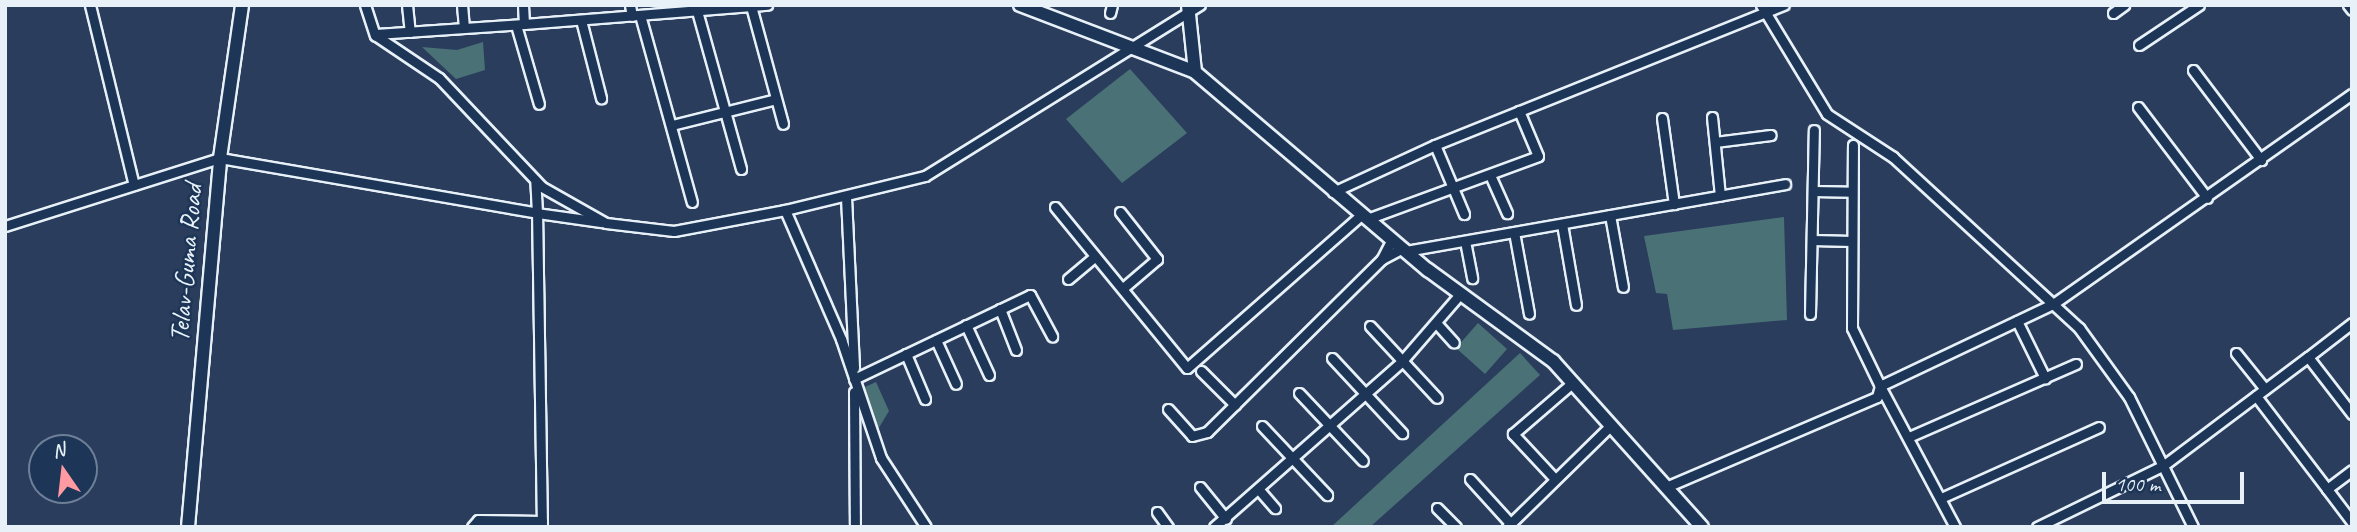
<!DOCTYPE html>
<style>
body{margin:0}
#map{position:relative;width:2357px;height:532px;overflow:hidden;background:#2a3d5c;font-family:Caveat,sans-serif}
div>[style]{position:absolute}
.green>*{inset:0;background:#497176}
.roads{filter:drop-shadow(2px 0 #e8f1f8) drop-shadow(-2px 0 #e8f1f8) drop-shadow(0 2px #e8f1f8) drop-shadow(0 -2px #e8f1f8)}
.street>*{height:9px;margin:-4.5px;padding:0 4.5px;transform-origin:4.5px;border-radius:4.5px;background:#1d3557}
.secondary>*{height:12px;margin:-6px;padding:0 6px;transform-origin:6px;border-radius:6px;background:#1d3557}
span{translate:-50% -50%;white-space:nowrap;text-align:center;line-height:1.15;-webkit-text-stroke:5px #1d3557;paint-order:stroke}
.street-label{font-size:28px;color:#e8f1f8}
.frame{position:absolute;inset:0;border:7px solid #e8f1f8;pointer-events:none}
.north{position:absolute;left:28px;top:434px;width:70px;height:70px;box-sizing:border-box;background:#1d3557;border:2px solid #6e8097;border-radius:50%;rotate:346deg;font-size:19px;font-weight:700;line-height:28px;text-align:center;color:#e8f1f8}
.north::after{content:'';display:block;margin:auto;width:24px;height:32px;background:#ff9aa2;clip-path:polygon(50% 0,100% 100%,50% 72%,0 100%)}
.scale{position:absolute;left:2102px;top:472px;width:142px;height:32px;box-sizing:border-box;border:4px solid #e8f1f8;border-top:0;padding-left:9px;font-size:21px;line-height:24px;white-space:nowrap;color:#e8f1f8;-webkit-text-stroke:5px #1d3557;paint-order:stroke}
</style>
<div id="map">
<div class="green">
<i style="clip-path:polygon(483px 42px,485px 70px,456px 79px,422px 47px,457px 50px)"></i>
<i style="clip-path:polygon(1130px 69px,1187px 133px,1122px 183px,1066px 119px)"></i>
<i style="clip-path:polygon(1784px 217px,1787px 320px,1673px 330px,1667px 294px,1656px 293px,1644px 236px)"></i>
<i style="clip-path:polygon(1478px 323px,1507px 349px,1485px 374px,1456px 348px)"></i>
<i style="clip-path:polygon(1520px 353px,1540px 375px,1370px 527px,1331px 527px)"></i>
<i style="clip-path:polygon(876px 382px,889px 411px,877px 431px,865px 387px)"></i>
</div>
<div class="roads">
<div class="street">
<i style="left:90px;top:5px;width:185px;rotate:76.3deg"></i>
<i style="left:365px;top:5px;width:32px;rotate:72deg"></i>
<i style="left:375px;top:35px;width:77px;rotate:33.9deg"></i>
<i style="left:439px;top:78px;width:150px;rotate:46.6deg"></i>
<i style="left:542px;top:187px;width:73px;rotate:29.4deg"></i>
<i style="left:606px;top:223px;width:68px;rotate:6.7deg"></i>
<i style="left:674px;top:231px;width:113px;rotate:-10.7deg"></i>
<i style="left:785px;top:210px;width:141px;rotate:66.5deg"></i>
<i style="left:841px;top:339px;width:126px;rotate:71.4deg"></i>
<i style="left:881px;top:458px;width:82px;rotate:56.9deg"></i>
<i style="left:407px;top:5px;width:27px;rotate:84deg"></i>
<i style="left:462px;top:5px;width:23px;rotate:85deg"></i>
<i style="left:630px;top:5px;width:11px;rotate:80deg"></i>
<i style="left:1761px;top:5px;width:127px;rotate:58.8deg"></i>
<i style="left:1827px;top:114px;width:79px;rotate:33.1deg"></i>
<i style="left:1893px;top:157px;width:253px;rotate:42.6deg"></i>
<i style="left:2079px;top:328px;width:85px;rotate:54.1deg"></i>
<i style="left:2129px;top:397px;width:145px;rotate:63.8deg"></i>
<i style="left:2348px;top:5px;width:6px;rotate:51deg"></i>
<i style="left:751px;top:6px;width:122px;rotate:74.8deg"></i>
<i style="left:697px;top:11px;width:164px;rotate:74.4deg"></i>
<i style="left:1110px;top:13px;width:8px;rotate:-76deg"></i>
<i style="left:2113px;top:13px;width:14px;rotate:-36deg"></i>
<i style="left:640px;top:15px;width:194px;rotate:74.5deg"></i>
<i style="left:581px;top:20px;width:81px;rotate:75.6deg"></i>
<i style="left:524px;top:24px;width:244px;rotate:-4.5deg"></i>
<i style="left:516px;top:25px;width:82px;rotate:73.8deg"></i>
<i style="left:376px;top:34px;width:148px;rotate:-3.9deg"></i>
<i style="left:524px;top:24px;width:19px;rotate:-93deg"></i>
<i style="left:2139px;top:45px;width:72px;rotate:-33.7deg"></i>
<i style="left:2193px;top:70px;width:113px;rotate:52.9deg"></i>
<i style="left:2138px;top:107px;width:114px;rotate:52.8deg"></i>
<i style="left:1712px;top:117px;width:79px;rotate:84.2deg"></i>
<i style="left:1662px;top:118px;width:87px;rotate:82.1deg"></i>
<i style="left:672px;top:125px;width:107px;rotate:-14deg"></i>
<i style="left:1715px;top:142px;width:56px;rotate:-7.1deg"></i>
<i style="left:1435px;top:145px;width:75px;rotate:67.2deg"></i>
<i style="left:1490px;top:175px;width:42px;rotate:65.9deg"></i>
<i style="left:1813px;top:191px;width:39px;rotate:1deg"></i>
<i style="left:1333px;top:192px;width:112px;rotate:-24.7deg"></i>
<i style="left:1435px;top:145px;width:376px;rotate:-21.9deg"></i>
<i style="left:846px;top:197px;width:171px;rotate:87.3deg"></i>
<i style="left:1055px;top:207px;width:208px;rotate:50.7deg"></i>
<i style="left:1187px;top:368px;width:233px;rotate:-41.3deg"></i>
<i style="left:785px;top:210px;width:144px;rotate:-13.7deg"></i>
<i style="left:925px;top:176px;width:324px;rotate:-31.9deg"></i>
<i style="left:1120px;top:212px;width:60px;rotate:51.8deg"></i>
<i style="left:1157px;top:259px;width:45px;rotate:139.5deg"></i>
<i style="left:1610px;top:215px;width:73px;rotate:79.8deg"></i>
<i style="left:1367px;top:219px;width:182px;rotate:-20.2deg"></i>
<i style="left:1538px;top:156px;width:49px;rotate:-112.9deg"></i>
<i style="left:1562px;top:224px;width:82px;rotate:80.2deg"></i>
<i style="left:5px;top:226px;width:225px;rotate:-17.6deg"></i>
<i style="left:220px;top:158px;width:322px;rotate:9.8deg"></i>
<i style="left:537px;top:213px;width:33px;rotate:-93deg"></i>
<i style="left:1514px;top:232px;width:83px;rotate:79.6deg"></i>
<i style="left:1392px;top:239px;width:22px;rotate:117deg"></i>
<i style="left:1382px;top:259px;width:24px;rotate:-28deg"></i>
<i style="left:1812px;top:240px;width:40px;rotate:1.4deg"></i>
<i style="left:1465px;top:241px;width:38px;rotate:79deg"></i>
<i style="left:1406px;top:251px;width:385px;rotate:-10deg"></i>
<i style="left:1068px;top:279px;width:35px;rotate:-40deg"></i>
<i style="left:1000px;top:309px;width:44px;rotate:68.7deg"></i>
<i style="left:1810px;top:314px;width:184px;rotate:-88.8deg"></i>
<i style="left:2017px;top:321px;width:64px;rotate:63.8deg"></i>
<i style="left:2352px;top:323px;width:56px;rotate:142.3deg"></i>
<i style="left:2308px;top:357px;width:72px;rotate:52.3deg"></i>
<i style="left:1437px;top:324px;width:25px;rotate:48deg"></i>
<i style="left:966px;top:325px;width:55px;rotate:65.3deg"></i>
<i style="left:1370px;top:326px;width:98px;rotate:47.1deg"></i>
<i style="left:936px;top:340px;width:48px;rotate:65.6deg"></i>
<i style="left:2236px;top:353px;width:46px;rotate:51.1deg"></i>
<i style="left:906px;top:354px;width:49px;rotate:67.1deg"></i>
<i style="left:1332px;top:358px;width:103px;rotate:47deg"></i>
<i style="left:1201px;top:371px;width:48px;rotate:45deg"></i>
<i style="left:854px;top:379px;width:195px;rotate:-25.5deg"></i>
<i style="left:1030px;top:295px;width:47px;rotate:61.8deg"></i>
<i style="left:854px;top:392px;width:135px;rotate:89.6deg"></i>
<i style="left:1299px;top:393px;width:93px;rotate:46.7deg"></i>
<i style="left:2256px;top:396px;width:117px;rotate:52.6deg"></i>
<i style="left:2327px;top:489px;width:31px;rotate:-37deg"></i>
<i style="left:1168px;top:409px;width:36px;rotate:48deg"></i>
<i style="left:1192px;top:436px;width:16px;rotate:-15deg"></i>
<i style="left:1207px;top:432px;width:246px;rotate:-44.7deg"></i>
<i style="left:1262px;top:426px;width:95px;rotate:46.7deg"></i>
<i style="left:1911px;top:436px;width:180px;rotate:-23.6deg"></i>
<i style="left:1470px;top:479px;width:61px;rotate:47.7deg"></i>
<i style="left:1555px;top:479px;width:62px;rotate:-133deg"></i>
<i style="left:1513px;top:434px;width:78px;rotate:-40.8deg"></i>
<i style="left:1200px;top:487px;width:41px;rotate:50.9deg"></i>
<i style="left:1666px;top:487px;width:229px;rotate:-23.1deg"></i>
<i style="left:1877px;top:397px;width:11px;rotate:-75deg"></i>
<i style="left:1880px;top:386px;width:64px;rotate:-115.8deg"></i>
<i style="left:1852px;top:328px;width:183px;rotate:-89.7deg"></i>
<i style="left:2327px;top:489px;width:41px;rotate:52.9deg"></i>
<i style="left:1260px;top:491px;width:23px;rotate:49deg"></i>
<i style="left:1941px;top:498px;width:173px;rotate:-24.2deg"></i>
<i style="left:1437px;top:508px;width:27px;rotate:45deg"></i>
<i style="left:1157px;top:512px;width:19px;rotate:54deg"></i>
<i style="left:472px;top:527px;width:9px;rotate:-49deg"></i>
<i style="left:478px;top:520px;width:64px;rotate:0.9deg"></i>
<i style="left:542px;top:527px;width:314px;rotate:-90.9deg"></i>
<i style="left:537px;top:213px;width:65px;rotate:8deg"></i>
<i style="left:1214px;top:527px;width:251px;rotate:-41.4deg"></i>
<i style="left:1402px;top:361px;width:89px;rotate:-49.1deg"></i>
<i style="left:1507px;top:527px;width:144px;rotate:-44.4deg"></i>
<i style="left:1955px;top:527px;width:160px;rotate:-118deg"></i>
<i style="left:1880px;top:386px;width:191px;rotate:-25.4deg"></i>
<i style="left:2053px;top:304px;width:365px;rotate:-35.1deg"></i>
<i style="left:2037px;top:527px;width:141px;rotate:-26deg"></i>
<i style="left:2164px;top:465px;width:180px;rotate:-36.9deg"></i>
</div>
<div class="secondary">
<i style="left:1020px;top:5px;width:187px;rotate:20.9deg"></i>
<i style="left:1188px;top:5px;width:67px;rotate:84deg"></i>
<i style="left:1195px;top:72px;width:306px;rotate:40.4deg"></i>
<i style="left:1428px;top:270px;width:155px;rotate:36.1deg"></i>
<i style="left:1553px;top:361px;width:223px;rotate:48.1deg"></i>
<i style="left:188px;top:527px;width:370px;rotate:-85deg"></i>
<i style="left:220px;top:158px;width:155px;rotate:-81.8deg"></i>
</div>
</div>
<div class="street-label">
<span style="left:186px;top:263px;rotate:-85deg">Telav-Guma Road</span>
</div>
<div class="frame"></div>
<div class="north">N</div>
<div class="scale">100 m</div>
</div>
